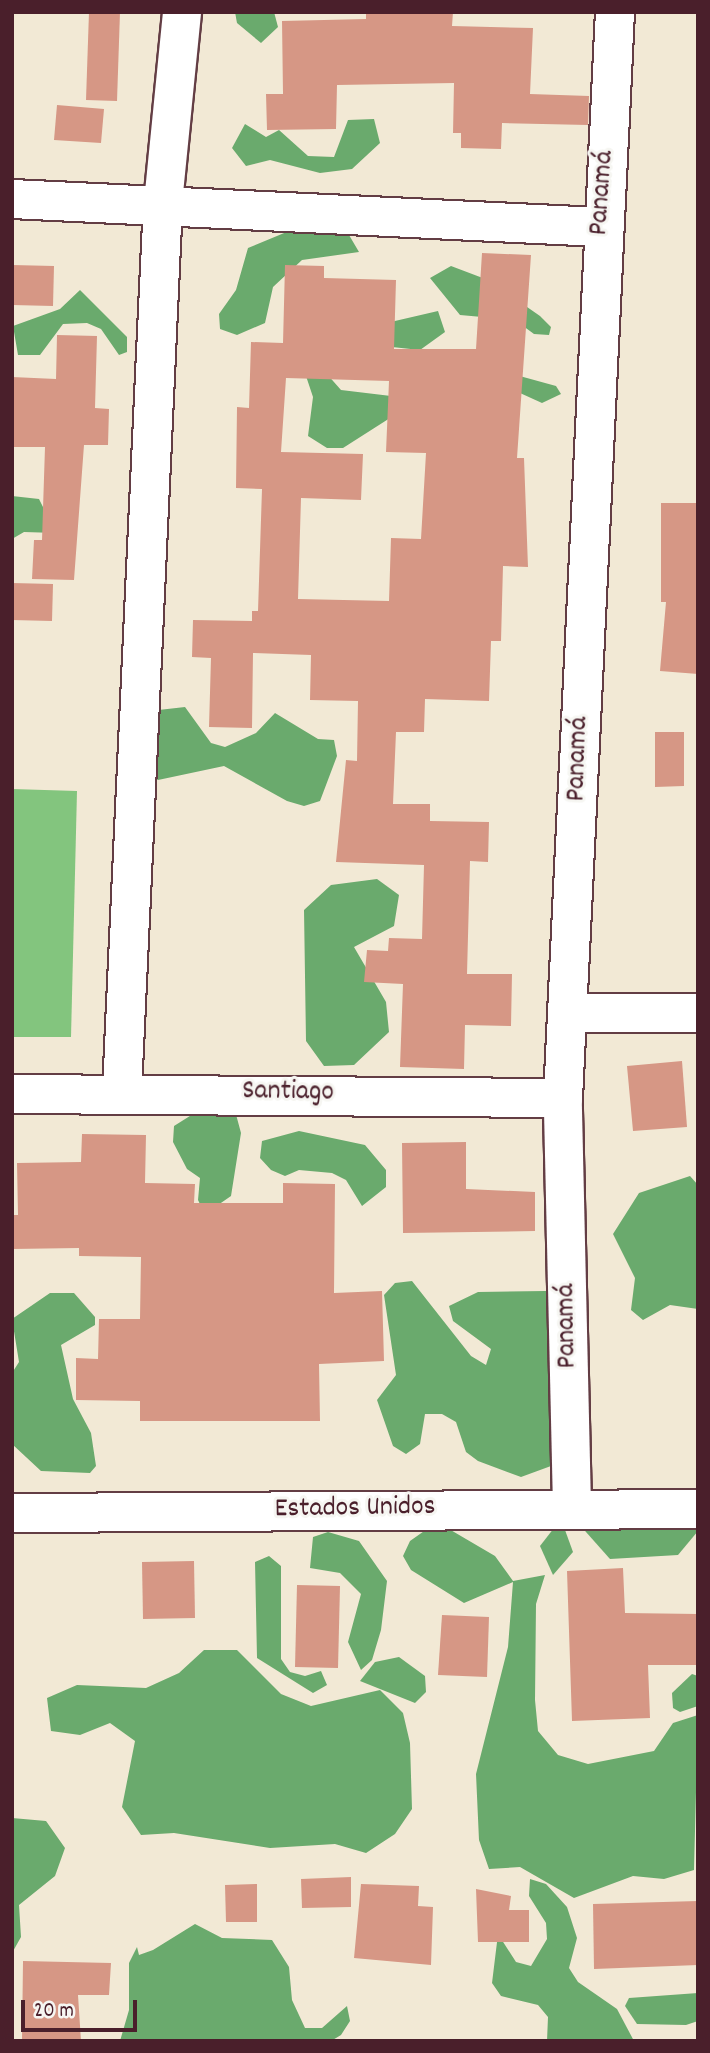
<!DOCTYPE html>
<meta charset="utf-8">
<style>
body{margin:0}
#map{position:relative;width:710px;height:2053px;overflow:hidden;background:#f2e9d5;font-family:Dekko,sans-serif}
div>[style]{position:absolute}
.green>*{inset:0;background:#83c57e}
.forest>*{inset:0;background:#6aaa6d}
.building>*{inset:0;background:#d69785}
.roads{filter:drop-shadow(2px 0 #633d44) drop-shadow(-2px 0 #633d44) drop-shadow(0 2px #633d44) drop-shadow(0 -2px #633d44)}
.street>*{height:38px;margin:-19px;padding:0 19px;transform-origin:19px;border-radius:19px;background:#fff}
.secondary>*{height:38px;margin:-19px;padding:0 19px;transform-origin:19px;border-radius:19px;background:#fff}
span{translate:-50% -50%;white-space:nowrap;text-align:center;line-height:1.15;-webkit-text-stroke:6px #f6f6f2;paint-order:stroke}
.street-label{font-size:28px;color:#4a1f2b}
.frame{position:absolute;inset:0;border:14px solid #4a1f2b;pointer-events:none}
.scale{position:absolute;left:21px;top:2000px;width:116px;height:32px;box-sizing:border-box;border:4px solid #4a1f2b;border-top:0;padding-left:9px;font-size:21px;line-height:24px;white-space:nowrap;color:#4a1f2b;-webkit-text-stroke:5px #f6f6f2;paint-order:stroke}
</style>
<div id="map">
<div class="green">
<i style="clip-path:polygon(12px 789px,77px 791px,71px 1037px,12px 1037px)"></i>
</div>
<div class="forest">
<i style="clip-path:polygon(235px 12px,274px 12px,278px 27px,261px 43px,237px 23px)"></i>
<i style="clip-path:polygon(374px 119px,380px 143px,352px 169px,320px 173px,270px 160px,246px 166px,232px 148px,245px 124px,266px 137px,279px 130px,308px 156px,334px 157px,348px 120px)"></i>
<i style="clip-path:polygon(333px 228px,349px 235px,359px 252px,302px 260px,273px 287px,265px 323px,237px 335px,220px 329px,219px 314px,236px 290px,248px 248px,289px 231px)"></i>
<i style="clip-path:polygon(451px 266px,488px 280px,540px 316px,551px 327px,549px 335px,534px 334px,515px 320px,460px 315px,430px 278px)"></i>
<i style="clip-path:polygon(80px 290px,127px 337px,127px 352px,119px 355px,101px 329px,87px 323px,63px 324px,40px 355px,18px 355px,13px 326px,60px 309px)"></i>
<i style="clip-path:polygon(438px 311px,445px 332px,420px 350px,392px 347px,326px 373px,341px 390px,391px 396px,390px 418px,343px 448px,327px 448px,308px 436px,313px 397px,306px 376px,382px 324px)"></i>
<i style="clip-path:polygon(516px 375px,556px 386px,561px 394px,542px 403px,520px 393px)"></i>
<i style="clip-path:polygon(12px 496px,39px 499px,56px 533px,24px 532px,12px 539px)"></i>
<i style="clip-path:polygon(185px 707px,211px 743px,225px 747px,256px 733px,275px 713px,318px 739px,334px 740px,337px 756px,320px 801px,304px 806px,287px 801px,224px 766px,158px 780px,144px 772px,141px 712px)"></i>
<i style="clip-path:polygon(377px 879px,399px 895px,394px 926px,354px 947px,386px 1002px,389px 1032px,354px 1065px,324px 1066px,306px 1041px,304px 910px,331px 885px)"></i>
<i style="clip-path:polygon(234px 1107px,241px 1133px,231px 1196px,205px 1214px,198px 1200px,200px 1178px,187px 1169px,173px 1142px,174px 1126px,201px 1109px)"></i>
<i style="clip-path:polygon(299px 1131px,365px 1145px,386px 1170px,386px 1187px,362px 1206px,346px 1180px,332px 1173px,299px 1170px,285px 1176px,271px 1170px,260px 1158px,262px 1141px)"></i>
<i style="clip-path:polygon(690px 1176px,698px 1185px,698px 1309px,670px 1305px,643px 1320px,631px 1310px,635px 1278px,613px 1234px,639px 1193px)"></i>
<i style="clip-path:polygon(412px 1281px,471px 1356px,486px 1365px,491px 1349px,453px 1321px,449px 1306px,478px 1292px,546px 1291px,558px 1310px,565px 1437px,551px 1466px,521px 1477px,478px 1461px,466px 1452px,456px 1422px,442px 1414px,425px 1414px,420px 1444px,406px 1454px,393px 1446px,377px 1400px,396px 1375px,384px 1295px,395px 1283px)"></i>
<i style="clip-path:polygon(50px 1293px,74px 1293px,95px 1317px,95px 1325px,61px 1345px,73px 1399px,91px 1433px,96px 1466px,90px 1473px,41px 1471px,12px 1444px,12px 1373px,19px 1362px,12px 1319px)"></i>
<i style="clip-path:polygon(561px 1519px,573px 1552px,553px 1575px,540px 1546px)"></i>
<i style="clip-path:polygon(437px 1522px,495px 1556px,513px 1581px,545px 1575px,536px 1604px,535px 1700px,538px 1731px,558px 1755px,588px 1764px,654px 1751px,673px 1723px,698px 1715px,694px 1870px,664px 1879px,633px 1876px,574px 1898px,520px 1867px,489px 1869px,479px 1840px,476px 1774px,508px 1647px,513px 1582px,464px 1603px,411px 1570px,403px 1556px,410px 1541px)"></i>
<i style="clip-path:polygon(578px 1523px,694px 1526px,698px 1531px,678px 1555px,610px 1559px)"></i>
<i style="clip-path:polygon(328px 1532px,359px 1541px,387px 1581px,381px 1630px,372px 1660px,361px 1670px,348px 1642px,361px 1594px,340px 1573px,310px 1568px,313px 1537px)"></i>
<i style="clip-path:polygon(269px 1556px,281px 1566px,281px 1659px,290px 1672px,305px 1676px,321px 1671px,327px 1685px,313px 1693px,257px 1658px,255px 1562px)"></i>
<i style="clip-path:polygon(204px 1650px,237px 1650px,281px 1694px,311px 1706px,380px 1690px,403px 1713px,410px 1743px,412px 1809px,395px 1834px,366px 1853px,335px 1844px,270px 1848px,174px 1833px,141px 1835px,122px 1807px,135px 1741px,110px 1723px,80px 1735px,51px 1731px,47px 1698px,77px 1685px,146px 1688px,179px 1673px)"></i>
<i style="clip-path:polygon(399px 1657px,425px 1676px,426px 1692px,415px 1703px,360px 1681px,375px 1662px)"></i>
<i style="clip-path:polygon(692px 1674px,698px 1676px,698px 1706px,680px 1712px,673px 1708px,672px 1693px)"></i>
<i style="clip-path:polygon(12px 1818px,46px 1821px,65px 1848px,55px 1876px,19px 1905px,21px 1937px,12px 1953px)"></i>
<i style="clip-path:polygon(530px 1879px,546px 1884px,567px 1907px,577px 1938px,569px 1968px,578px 1982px,617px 2009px,634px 2041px,547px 2041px,548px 2017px,538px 2005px,501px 1996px,492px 1983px,498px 1934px,516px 1962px,531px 1966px,547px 1939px,546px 1923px,529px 1896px)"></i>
<i style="clip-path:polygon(195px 1924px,222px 1938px,272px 1940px,289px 1967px,292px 2000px,305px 2028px,322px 2028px,347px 2006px,350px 2021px,341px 2035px,331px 2041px,120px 2041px,129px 2010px,129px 1963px,137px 1947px,139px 1955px,153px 1950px)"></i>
<i style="clip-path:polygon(698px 1993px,698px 2021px,686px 2025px,637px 2024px,625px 2006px,629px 1998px)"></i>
</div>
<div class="building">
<i style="clip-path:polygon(89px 12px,120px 12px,117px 101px,86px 100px)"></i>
<i style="clip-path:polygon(366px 12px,453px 12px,452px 26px,533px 28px,530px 94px,589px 96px,588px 125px,502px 123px,501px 149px,461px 148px,461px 133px,453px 133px,454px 83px,337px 85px,336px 129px,267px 130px,266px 94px,283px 94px,282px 21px,366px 19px)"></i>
<i style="clip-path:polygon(57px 105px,104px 109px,101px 143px,54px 140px)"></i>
<i style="clip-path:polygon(evenodd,482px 253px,531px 255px,517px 458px,524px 458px,528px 567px,503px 566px,501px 641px,491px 641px,489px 701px,425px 699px,424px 732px,396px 732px,393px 804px,430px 804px,430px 821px,489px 822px,488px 862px,470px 861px,467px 974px,512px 974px,511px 1026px,465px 1025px,464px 1069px,400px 1067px,403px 984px,364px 982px,367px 950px,388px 951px,389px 938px,422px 939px,424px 865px,336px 862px,346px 760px,357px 761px,358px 701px,310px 700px,311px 655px,253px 653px,252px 728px,209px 727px,211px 658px,192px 657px,193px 620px,252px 621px,252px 611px,258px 611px,262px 489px,236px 488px,237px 407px,249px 408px,251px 342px,283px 343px,285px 265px,324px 266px,324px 278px,396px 280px,394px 349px,476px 349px,482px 253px,286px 378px,389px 381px,386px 452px,426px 453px,421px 539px,391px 538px,389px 601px,298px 599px,301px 498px,361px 500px,363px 454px,281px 452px,286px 378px)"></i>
<i style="clip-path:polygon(12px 265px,54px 266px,53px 306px,12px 305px)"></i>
<i style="clip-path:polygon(57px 335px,97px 336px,95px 408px,109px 409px,108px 445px,84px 445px,74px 580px,32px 579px,34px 540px,42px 540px,45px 447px,12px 447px,12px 377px,56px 379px)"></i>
<i style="clip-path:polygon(661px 503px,698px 503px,698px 674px,660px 671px,666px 602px,661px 602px)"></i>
<i style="clip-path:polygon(12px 583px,53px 584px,52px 621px,12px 620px)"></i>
<i style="clip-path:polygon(655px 732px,684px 732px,684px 786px,655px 787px)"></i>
<i style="clip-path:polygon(682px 1061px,687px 1127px,633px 1131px,627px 1066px)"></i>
<i style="clip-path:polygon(82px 1134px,146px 1135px,145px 1183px,195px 1184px,194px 1203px,283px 1203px,283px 1183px,335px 1184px,334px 1293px,382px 1291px,384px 1361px,319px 1364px,320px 1421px,140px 1421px,140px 1401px,76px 1400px,76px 1358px,98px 1359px,99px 1319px,140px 1319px,141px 1257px,79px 1256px,79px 1248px,12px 1249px,12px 1215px,18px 1215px,17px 1163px,81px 1162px)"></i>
<i style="clip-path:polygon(466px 1142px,466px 1189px,535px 1192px,535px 1231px,403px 1233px,402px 1143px)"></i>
<i style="clip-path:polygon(194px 1561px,195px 1618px,143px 1619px,142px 1562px)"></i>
<i style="clip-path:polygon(623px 1568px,625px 1613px,698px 1614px,698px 1665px,648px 1665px,650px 1718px,572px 1721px,567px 1571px)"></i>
<i style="clip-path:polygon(297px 1585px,340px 1586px,338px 1668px,295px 1667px)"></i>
<i style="clip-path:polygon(442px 1615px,489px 1617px,487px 1677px,438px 1675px)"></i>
<i style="clip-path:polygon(351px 1877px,351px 1907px,302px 1908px,301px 1879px)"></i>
<i style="clip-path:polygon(257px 1884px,257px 1922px,226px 1922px,225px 1885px)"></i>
<i style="clip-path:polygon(361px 1884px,419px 1886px,418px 1906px,433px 1907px,431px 1965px,354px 1958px)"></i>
<i style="clip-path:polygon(476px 1889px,511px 1896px,509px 1910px,529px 1910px,529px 1942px,478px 1942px)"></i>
<i style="clip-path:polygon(698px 1901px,698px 1965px,594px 1969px,593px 1904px)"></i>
<i style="clip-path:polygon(23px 1961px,111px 1963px,109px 1995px,78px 1995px,81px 2041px,22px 2041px)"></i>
</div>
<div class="roads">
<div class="street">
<i style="left:12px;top:199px;width:589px;rotate:2.73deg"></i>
<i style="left:569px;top:1013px;width:129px"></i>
<i style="left:122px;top:1091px;width:889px;rotate:-87.36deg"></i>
<i style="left:163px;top:203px;width:192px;rotate:-84.3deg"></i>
<i style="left:12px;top:1094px;width:551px;rotate:0.42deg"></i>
<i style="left:572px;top:1507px;width:409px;rotate:-91.3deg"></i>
<i style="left:563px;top:1098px;width:1087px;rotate:-87.26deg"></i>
</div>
<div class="secondary">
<i style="left:12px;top:1513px;width:686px;rotate:-0.33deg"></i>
</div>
</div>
<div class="street-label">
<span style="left:603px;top:193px;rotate:-86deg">Panamá</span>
<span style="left:579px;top:759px;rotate:-88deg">Panamá</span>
<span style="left:288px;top:1093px;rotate:1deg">Santiago</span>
<span style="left:568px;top:1326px;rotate:-91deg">Panamá</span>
<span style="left:355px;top:1509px;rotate:-1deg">Estados Unidos</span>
</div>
<div class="frame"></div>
<div class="scale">20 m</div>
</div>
